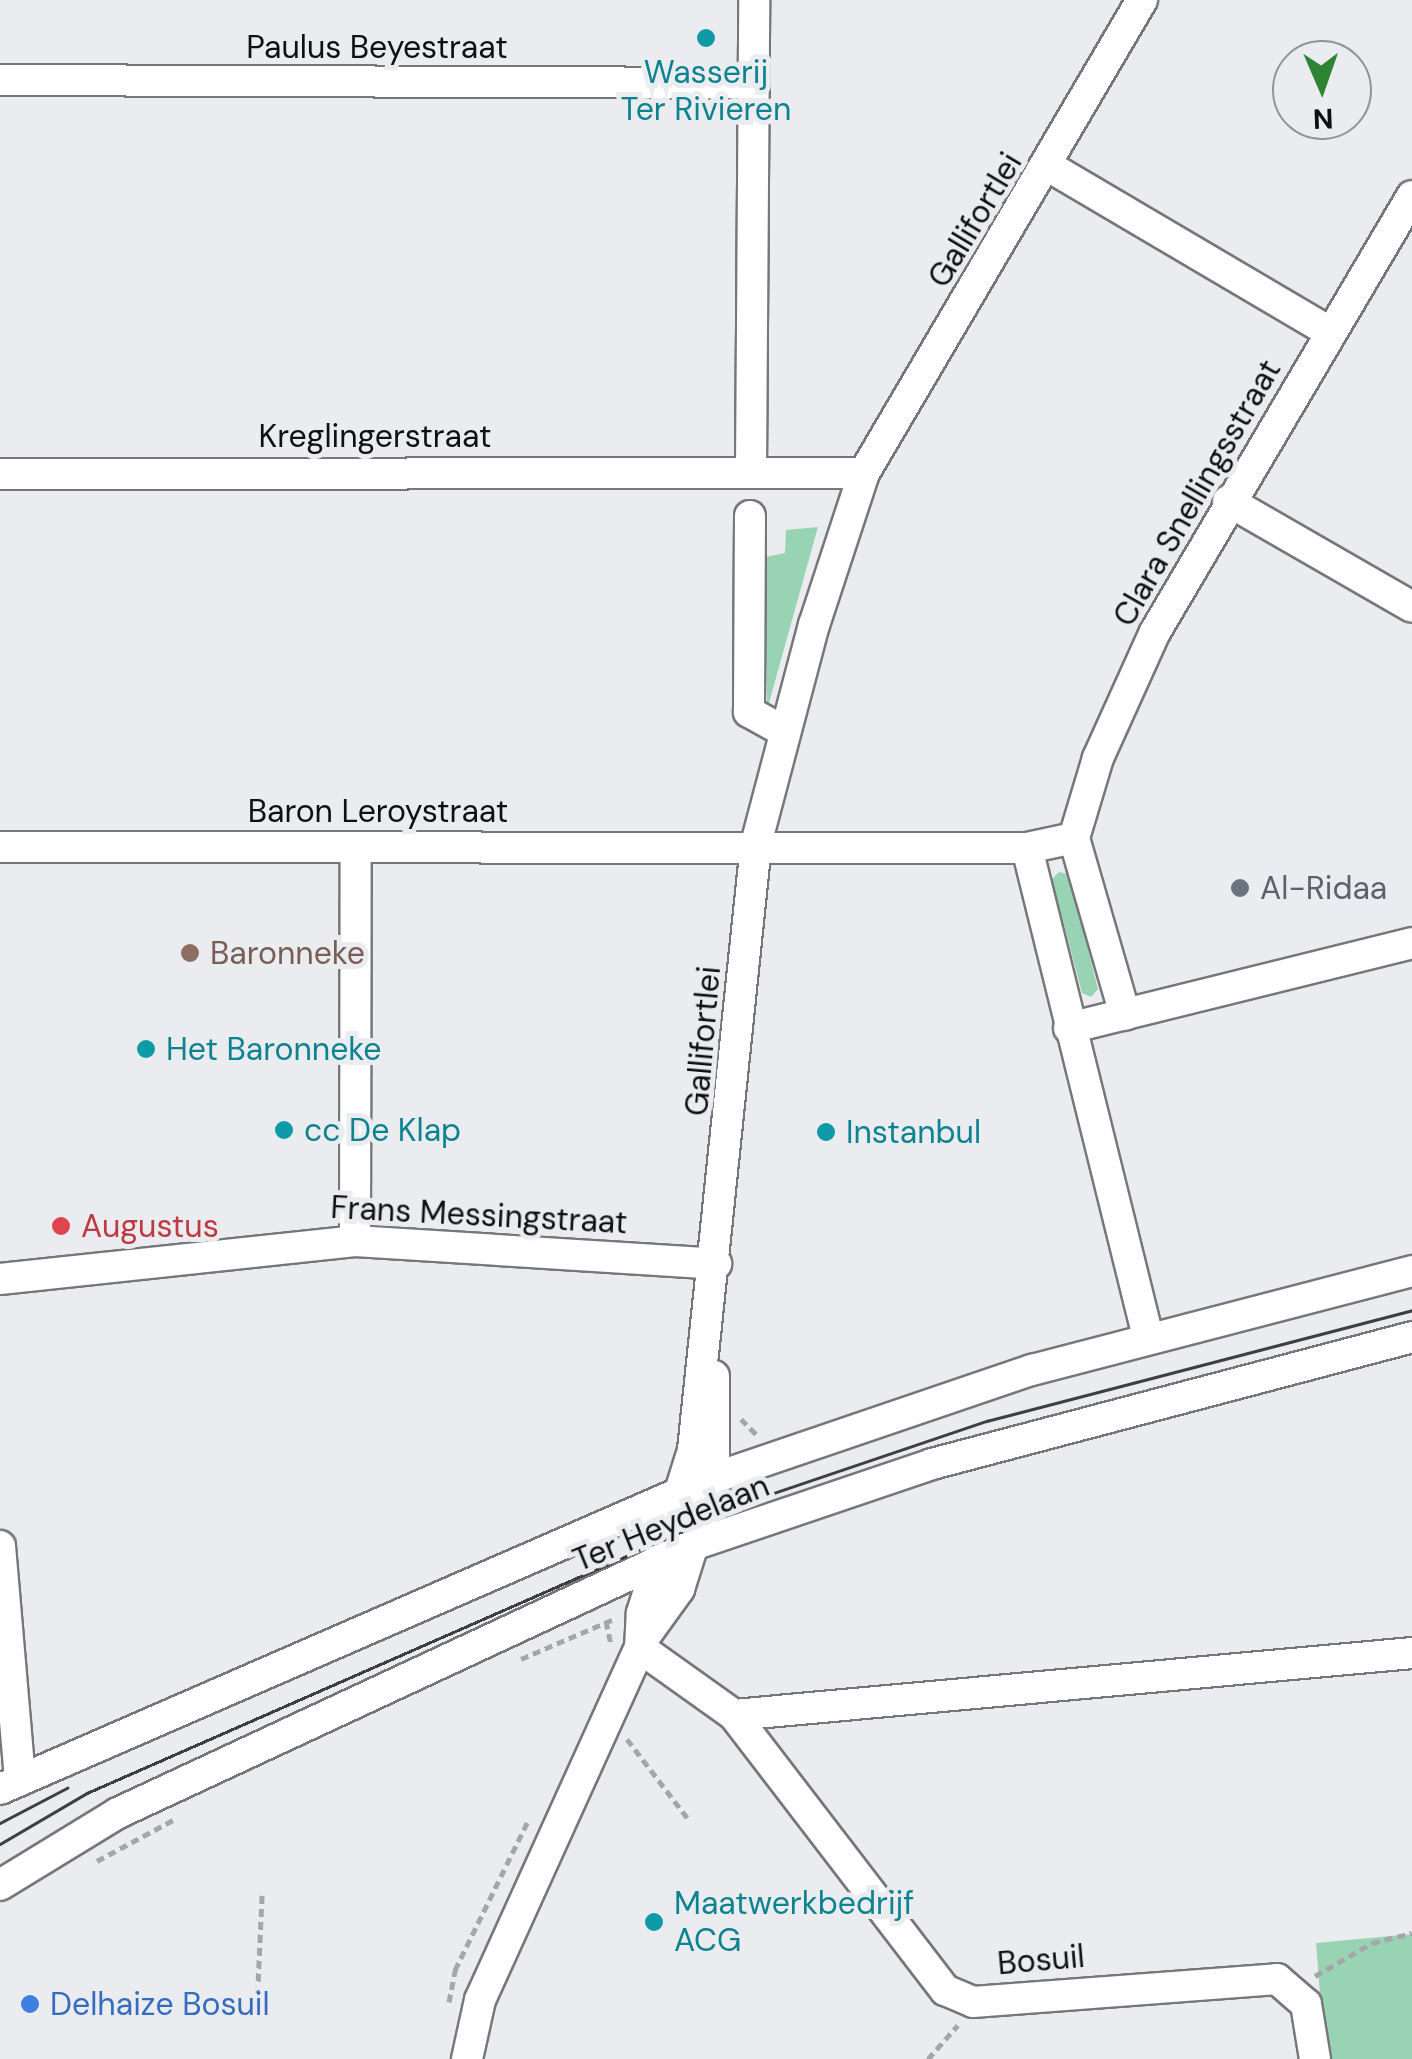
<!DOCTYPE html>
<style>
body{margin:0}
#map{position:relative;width:1412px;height:2059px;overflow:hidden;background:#eaecf0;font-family:"DM Sans",sans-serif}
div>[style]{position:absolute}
.green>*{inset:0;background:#98d4b4}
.path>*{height:5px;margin-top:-2.5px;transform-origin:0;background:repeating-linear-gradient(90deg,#a5a6a9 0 8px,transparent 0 13px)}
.roads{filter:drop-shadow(2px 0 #76777b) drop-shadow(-2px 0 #76777b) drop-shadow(0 2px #76777b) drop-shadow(0 -2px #76777b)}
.minor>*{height:30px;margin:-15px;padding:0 15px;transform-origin:15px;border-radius:15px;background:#fff}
.tram>*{height:2.5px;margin:-1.25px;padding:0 1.25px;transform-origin:1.25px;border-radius:1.25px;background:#3e3f40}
.dots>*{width:28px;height:28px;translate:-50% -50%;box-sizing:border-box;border:5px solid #eaecf0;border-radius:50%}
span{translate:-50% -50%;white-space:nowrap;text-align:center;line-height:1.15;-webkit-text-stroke:10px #eaecf0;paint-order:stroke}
.street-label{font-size:32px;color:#101011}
.culture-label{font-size:32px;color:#0d838f}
.left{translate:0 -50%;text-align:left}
.worship-label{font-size:32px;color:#5b616d}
.education-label{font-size:32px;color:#785e54}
.health-label{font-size:32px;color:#be3a42}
.shop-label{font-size:32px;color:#366cbe}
.north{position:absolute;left:1272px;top:40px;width:100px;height:100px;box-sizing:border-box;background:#eaecf0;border:2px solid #939497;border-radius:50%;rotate:178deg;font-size:28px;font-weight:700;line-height:40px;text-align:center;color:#101011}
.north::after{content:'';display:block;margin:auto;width:35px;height:45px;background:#2e8433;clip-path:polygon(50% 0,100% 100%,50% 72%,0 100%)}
</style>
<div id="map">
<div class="green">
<i style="clip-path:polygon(818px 527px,767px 710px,766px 557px,785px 553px,786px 530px)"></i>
<i style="clip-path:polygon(1059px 872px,1069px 874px,1098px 989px,1091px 997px,1082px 993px,1052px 879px)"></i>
<i style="clip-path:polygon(1412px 1934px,1412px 2059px,1325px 2059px,1316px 1943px)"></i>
</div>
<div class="path">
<i style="left:741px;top:1419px;width:24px;rotate:45deg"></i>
<i style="left:606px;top:1621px;width:25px;rotate:78deg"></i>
<i style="left:521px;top:1659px;width:103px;rotate:-23.3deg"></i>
<i style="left:627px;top:1739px;width:102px;rotate:52.6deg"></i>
<i style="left:97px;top:1861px;width:89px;rotate:-28.3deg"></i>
<i style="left:1315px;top:1976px;width:66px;rotate:-30.1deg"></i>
<i style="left:1372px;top:1943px;width:41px;rotate:-14deg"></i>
<i style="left:449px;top:2002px;width:33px;rotate:-79deg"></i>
<i style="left:455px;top:1970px;width:166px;rotate:-63.9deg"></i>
<i style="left:257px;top:2007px;width:112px;rotate:-87.4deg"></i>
<i style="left:928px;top:2059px;width:45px;rotate:-48.6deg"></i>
</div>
<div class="roads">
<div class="minor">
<i style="left:0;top:80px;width:753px;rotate:0.23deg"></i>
<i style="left:1048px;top:166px;width:327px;rotate:30.5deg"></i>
<i style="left:751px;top:469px;width:469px;rotate:-89.6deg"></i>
<i style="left:0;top:474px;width:864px;rotate:-0.07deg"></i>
<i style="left:1228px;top:501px;width:212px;rotate:29.9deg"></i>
<i style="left:750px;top:516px;width:196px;rotate:90.3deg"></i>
<i style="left:749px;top:712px;width:39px;rotate:29deg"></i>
<i style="left:1074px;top:838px;width:184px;rotate:73.9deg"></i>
<i style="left:0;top:847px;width:1027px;rotate:0.06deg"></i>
<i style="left:1027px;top:848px;width:48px;rotate:-12deg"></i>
<i style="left:1074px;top:838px;width:84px;rotate:-73.3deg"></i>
<i style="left:1098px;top:758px;width:138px;rotate:-65.7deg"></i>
<i style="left:1155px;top:632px;width:506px;rotate:-59.48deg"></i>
<i style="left:1027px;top:848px;width:504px;rotate:76.1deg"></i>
<i style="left:1069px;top:1028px;width:353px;rotate:-13.9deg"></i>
<i style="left:355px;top:1241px;width:394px;rotate:-89.9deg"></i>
<i style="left:0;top:1279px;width:357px;rotate:-6.1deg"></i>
<i style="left:355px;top:1241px;width:362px;rotate:3.6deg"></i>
<i style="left:0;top:1546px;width:235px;rotate:85.1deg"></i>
<i style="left:643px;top:1639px;width:62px;rotate:-54.2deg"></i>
<i style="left:679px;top:1589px;width:116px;rotate:-72.5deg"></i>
<i style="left:714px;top:1478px;width:102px;rotate:-90deg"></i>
<i style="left:640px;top:1648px;width:115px;rotate:35.5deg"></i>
<i style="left:734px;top:1715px;width:681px;rotate:-5.22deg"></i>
<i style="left:734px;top:1715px;width:347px;rotate:52.5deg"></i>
<i style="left:945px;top:1990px;width:30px;rotate:23deg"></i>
<i style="left:973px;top:2002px;width:305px;rotate:-4.3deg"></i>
<i style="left:1277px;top:1979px;width:38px;rotate:41deg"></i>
<i style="left:1306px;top:2004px;width:56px;rotate:80.7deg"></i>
<i style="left:0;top:1789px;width:779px;rotate:-23.54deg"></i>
<i style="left:714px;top:1478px;width:336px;rotate:-18.8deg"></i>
<i style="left:1032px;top:1370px;width:393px;rotate:-14.6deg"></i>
<i style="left:0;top:1885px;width:138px;rotate:-31.4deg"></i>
<i style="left:118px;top:1813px;width:638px;rotate:-24.96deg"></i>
<i style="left:696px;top:1544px;width:249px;rotate:-18.7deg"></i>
<i style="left:932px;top:1464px;width:497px;rotate:-14.8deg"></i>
<i style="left:467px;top:2059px;width:60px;rotate:-77.6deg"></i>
<i style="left:480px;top:2000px;width:387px;rotate:-65.6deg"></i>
<i style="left:640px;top:1648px;width:35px;rotate:-87deg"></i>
<i style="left:642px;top:1613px;width:171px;rotate:-72.6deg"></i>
<i style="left:693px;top:1450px;width:609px;rotate:-84.06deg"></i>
<i style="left:756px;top:844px;width:227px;rotate:-75.2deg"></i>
<i style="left:814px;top:625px;width:160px;rotate:-71.8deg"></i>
<i style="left:864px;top:473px;width:549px;rotate:-59.56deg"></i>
</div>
</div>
<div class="tram">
<i style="left:0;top:1823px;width:76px;rotate:-27.6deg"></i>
<i style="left:0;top:1844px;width:101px;rotate:-30.4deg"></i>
<i style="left:87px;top:1793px;width:731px;rotate:-23.72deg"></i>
<i style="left:756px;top:1499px;width:244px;rotate:-18.7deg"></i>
<i style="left:987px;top:1421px;width:439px;rotate:-14.6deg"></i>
</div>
<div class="dots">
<i style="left:706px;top:38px;background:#0f9aa8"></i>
<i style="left:1240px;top:888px;background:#6b7280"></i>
<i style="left:190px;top:953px;background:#8d6e63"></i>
<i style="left:146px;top:1049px;background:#0f9aa8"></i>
<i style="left:284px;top:1130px;background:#0f9aa8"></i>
<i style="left:826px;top:1132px;background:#0f9aa8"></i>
<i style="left:61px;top:1226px;background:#e0444e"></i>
<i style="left:654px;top:1922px;background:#0f9aa8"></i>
<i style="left:30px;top:2004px;background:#3f7fe0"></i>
</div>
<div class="street-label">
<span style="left:377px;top:47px">Paulus Beyestraat</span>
<span style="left:975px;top:220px;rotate:-59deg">Gallifortlei</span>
<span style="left:375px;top:436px">Kreglingerstraat</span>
<span style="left:1197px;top:493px;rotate:-60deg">Clara Snellingsstraat</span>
<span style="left:378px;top:811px">Baron Leroystraat</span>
<span style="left:703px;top:1041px;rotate:-85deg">Gallifortlei</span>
<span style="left:479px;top:1215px;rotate:3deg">Frans Messingstraat</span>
<span style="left:671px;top:1523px;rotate:-22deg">Ter Heydelaan</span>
<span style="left:1041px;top:1960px;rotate:-5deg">Bosuil</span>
</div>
<div class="culture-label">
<span style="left:706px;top:91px">Wasserij<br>Ter Rivieren</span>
<span class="left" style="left:166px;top:1049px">Het Baronneke</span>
<span class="left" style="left:304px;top:1130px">cc De Klap</span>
<span class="left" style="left:846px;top:1132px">Instanbul</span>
<span class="left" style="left:674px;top:1922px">Maatwerkbedrijf<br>ACG</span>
</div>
<div class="worship-label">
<span class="left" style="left:1260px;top:888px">Al-Ridaa</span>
</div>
<div class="education-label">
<span class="left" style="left:210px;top:953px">Baronneke</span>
</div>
<div class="health-label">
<span class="left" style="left:81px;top:1226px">Augustus</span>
</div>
<div class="shop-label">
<span class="left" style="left:50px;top:2004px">Delhaize Bosuil</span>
</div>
<div class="north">N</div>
</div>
